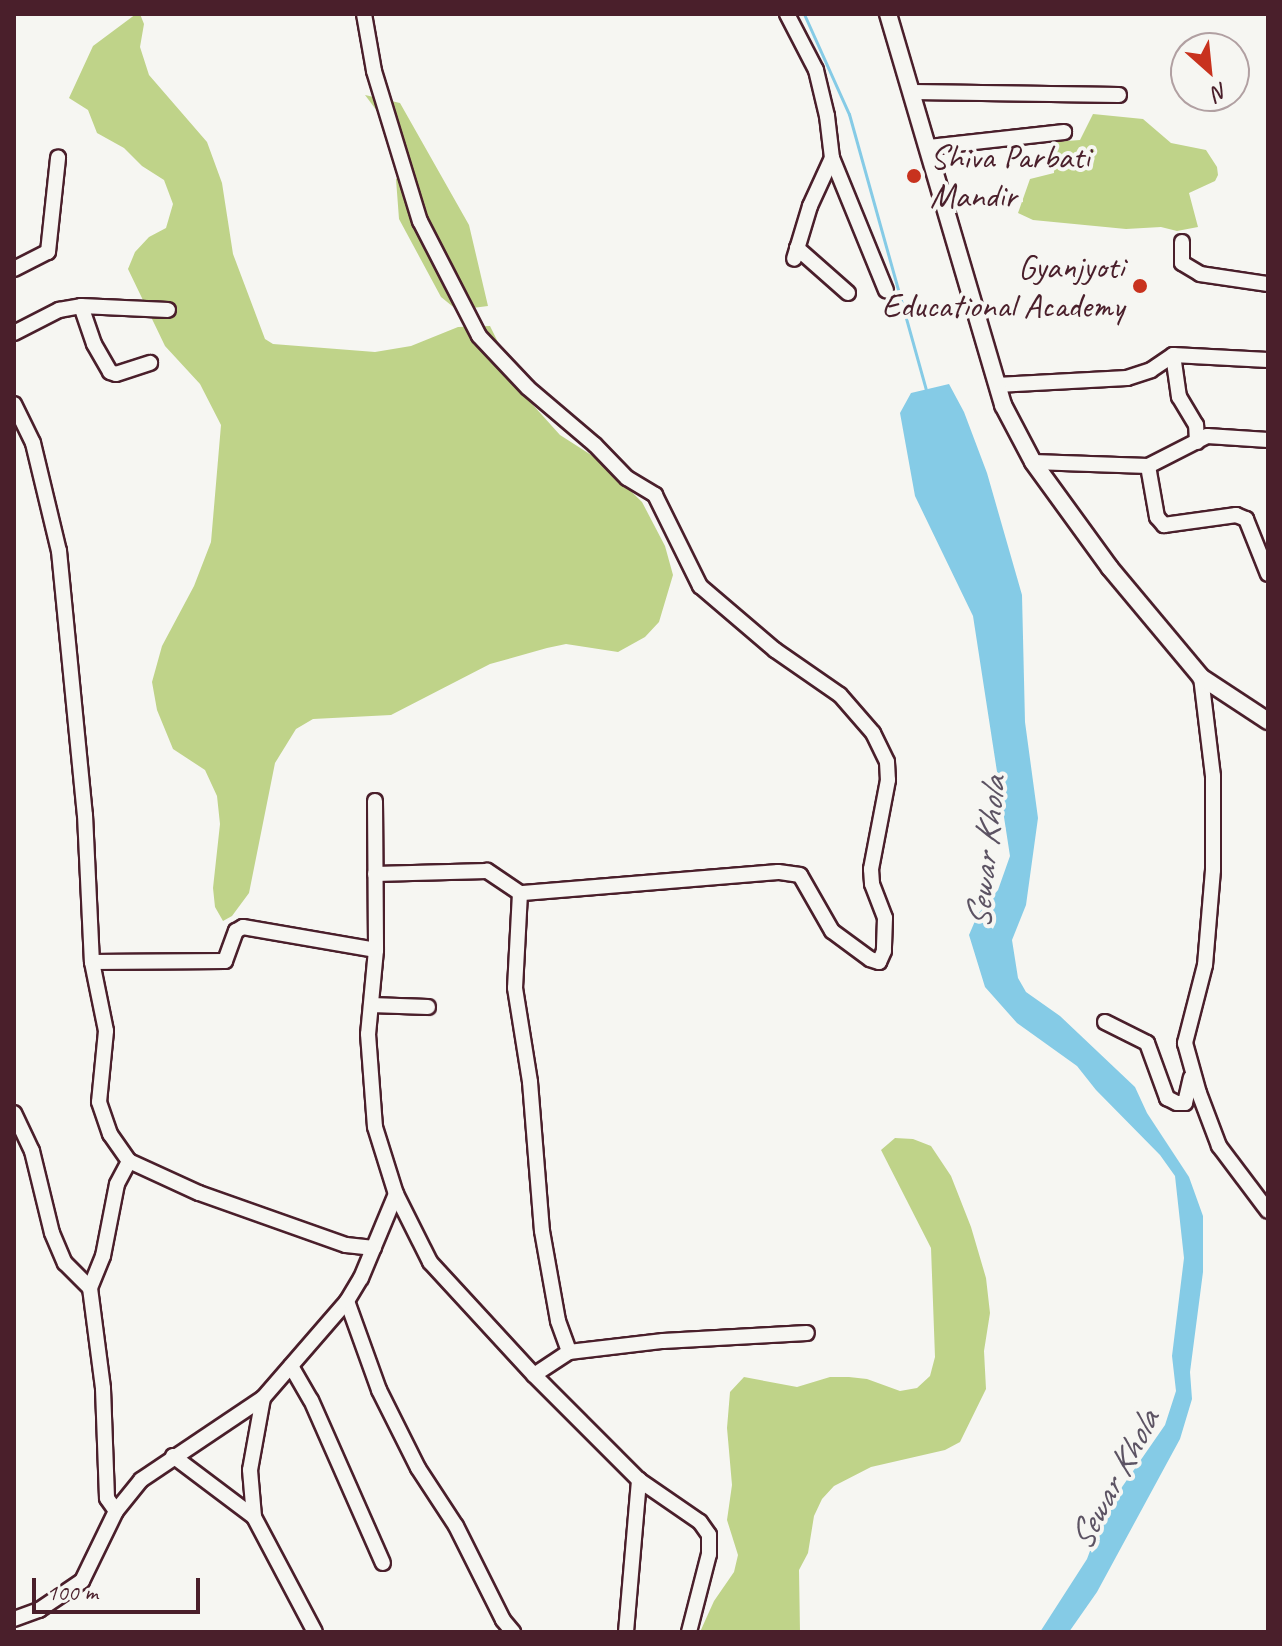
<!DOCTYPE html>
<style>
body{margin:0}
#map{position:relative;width:1282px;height:1646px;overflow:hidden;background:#f6f6f2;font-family:Caveat,sans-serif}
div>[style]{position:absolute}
.green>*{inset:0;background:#bfd389}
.water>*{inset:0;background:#85cbe6}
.stream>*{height:3px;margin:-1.5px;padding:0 1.5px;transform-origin:1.5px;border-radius:1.5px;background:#85cbe6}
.roads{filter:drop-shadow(2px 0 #4a1f2b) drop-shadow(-2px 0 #4a1f2b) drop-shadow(0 2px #4a1f2b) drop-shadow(0 -2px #4a1f2b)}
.minor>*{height:14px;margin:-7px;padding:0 7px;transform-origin:7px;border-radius:7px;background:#f6f6f2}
.tertiary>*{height:16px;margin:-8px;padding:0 8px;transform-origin:8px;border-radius:8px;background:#f6f6f2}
.dots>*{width:22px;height:22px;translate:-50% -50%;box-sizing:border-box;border:4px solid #f6f6f2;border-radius:50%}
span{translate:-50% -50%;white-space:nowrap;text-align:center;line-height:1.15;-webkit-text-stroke:8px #f6f6f2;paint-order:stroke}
.poi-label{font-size:34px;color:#4a1f2b}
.left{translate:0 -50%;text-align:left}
.right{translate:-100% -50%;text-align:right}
.water-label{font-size:36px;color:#5c5363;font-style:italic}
.frame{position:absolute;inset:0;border:16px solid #4a1f2b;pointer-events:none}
.north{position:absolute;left:1170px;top:32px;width:80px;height:80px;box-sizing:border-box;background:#f6f6f2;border:2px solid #b1a0a2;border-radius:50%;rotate:153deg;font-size:22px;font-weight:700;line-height:32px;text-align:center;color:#4a1f2b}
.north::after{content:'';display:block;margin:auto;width:28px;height:36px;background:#c8321e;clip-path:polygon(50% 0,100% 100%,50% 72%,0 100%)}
.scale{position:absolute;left:32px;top:1578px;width:168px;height:36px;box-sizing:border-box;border:4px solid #4a1f2b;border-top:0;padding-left:10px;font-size:24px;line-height:28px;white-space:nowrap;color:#4a1f2b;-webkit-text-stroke:6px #f6f6f2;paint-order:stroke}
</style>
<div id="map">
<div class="green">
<i style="clip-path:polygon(136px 14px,140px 14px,144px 24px,140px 47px,149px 75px,207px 142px,222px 183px,233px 254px,265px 339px,273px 344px,375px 352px,411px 346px,458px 327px,490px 326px,524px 395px,560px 435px,599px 460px,642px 502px,665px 546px,673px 575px,659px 622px,645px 637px,618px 652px,566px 644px,547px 648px,490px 664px,391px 715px,313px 719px,296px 729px,275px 763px,249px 893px,232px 916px,223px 921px,215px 907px,213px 888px,220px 824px,217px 796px,205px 770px,173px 749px,157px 710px,152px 682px,162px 646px,194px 586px,211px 542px,221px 425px,200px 384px,165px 346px,128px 269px,135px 252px,149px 237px,166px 228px,173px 204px,164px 180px,142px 166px,124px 148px,97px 133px,88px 110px,69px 98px,93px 46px)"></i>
<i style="clip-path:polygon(365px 95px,400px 103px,469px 225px,488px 306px,457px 310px,441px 297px,399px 219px,396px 179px,408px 168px,383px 119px)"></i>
<i style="clip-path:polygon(1093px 114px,1143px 119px,1171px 143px,1206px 150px,1217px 167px,1218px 175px,1215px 181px,1189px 193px,1198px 227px,1177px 231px,1161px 227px,1126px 229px,1033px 220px,1018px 213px,1030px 179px,1054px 173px,1053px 142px,1080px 140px)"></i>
<i style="clip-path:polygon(895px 1138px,913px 1139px,931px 1146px,951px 1176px,971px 1227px,986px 1278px,990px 1313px,984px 1351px,986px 1389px,960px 1442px,945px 1450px,871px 1467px,834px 1486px,822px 1499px,814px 1516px,808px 1553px,799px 1570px,800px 1632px,700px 1632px,714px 1601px,734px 1572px,738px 1555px,727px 1520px,732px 1485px,727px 1428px,730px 1392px,744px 1377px,797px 1387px,830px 1377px,849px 1377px,867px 1379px,900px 1391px,917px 1388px,930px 1376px,935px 1357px,931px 1248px,881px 1150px)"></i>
</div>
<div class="water">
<i style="clip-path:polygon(949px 384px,964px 412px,987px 473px,1022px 595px,1025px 722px,1038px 818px,1026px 905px,1012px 940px,1018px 978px,1026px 992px,1060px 1016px,1135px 1087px,1147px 1113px,1189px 1177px,1203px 1216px,1203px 1272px,1190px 1372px,1192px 1399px,1180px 1439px,1097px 1592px,1069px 1632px,1040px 1632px,1087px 1559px,1104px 1513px,1165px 1425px,1176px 1391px,1172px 1356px,1184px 1258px,1175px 1176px,1160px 1155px,1096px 1090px,1077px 1066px,1017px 1023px,985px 987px,969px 935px,978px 914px,998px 890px,1010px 856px,973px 616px,915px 496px,900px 413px,911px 393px)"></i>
</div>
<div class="stream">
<i style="left:804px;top:14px;width:110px;rotate:65.8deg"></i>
<i style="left:849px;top:114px;width:290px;rotate:74.4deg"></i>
</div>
<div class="roads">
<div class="minor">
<i style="left:364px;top:14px;width:58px;rotate:80deg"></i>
<i style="left:374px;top:71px;width:157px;rotate:73deg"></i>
<i style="left:420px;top:221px;width:129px;rotate:62.8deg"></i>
<i style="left:479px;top:336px;width:71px;rotate:46.7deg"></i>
<i style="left:528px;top:388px;width:88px;rotate:40.4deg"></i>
<i style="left:595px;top:445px;width:46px;rotate:45.9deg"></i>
<i style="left:627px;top:478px;width:33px;rotate:31deg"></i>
<i style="left:655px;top:495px;width:102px;rotate:63.7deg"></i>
<i style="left:700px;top:586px;width:99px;rotate:40.5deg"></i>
<i style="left:775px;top:650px;width:79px;rotate:34.7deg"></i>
<i style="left:840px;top:695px;width:50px;rotate:49deg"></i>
<i style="left:873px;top:733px;width:32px;rotate:64deg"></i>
<i style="left:887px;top:762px;width:18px;rotate:87deg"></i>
<i style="left:888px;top:780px;width:91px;rotate:100.8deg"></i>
<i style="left:871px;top:869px;width:15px;rotate:86deg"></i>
<i style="left:872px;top:884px;width:36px;rotate:69deg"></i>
<i style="left:885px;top:918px;width:33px;rotate:92deg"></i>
<i style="left:884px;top:951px;width:12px;rotate:114deg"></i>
<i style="left:879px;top:962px;width:9px;rotate:-162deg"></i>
<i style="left:870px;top:959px;width:47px;rotate:-143.6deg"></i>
<i style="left:832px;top:931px;width:64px;rotate:-119.7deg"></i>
<i style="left:800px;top:875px;width:22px;rotate:-172deg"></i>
<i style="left:778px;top:872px;width:259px;rotate:175.3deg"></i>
<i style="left:520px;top:893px;width:40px;rotate:-146deg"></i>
<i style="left:487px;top:871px;width:112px;rotate:178.5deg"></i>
<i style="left:787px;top:14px;width:63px;rotate:62.6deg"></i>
<i style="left:816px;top:70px;width:47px;rotate:76.6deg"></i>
<i style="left:827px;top:116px;width:42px;rotate:83.2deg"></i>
<i style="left:832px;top:158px;width:53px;rotate:114.6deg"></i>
<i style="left:810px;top:206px;width:55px;rotate:106.8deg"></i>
<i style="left:913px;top:92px;width:206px;rotate:0.8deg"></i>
<i style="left:929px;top:147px;width:136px;rotate:-6.3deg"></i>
<i style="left:832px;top:158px;width:143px;rotate:67.8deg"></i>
<i style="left:1182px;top:242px;width:21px;rotate:90deg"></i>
<i style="left:1182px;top:263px;width:21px;rotate:31deg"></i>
<i style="left:1200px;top:274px;width:69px;rotate:8.4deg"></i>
<i style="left:797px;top:248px;width:68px;rotate:41.4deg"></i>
<i style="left:14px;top:269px;width:38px;rotate:-27deg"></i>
<i style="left:48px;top:252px;width:95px;rotate:-83.9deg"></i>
<i style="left:81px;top:306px;width:40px;rotate:71.1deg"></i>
<i style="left:94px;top:344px;width:32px;rotate:60deg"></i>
<i style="left:110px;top:372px;width:6px;rotate:18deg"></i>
<i style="left:116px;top:374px;width:36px;rotate:-18deg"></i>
<i style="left:14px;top:333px;width:51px;rotate:-27.1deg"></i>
<i style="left:59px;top:310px;width:22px;rotate:-10deg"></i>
<i style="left:81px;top:306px;width:87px;rotate:2.6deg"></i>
<i style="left:997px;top:385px;width:130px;rotate:-3.1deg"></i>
<i style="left:1127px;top:378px;width:25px;rotate:-18deg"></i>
<i style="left:1151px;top:370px;width:27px;rotate:-34deg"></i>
<i style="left:14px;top:404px;width:43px;rotate:64deg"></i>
<i style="left:33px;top:443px;width:111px;rotate:76.5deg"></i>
<i style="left:59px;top:551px;width:265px;rotate:84.4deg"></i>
<i style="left:85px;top:815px;width:147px;rotate:87.3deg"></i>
<i style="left:92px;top:962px;width:70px;rotate:78.5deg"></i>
<i style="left:106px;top:1031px;width:71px;rotate:95.6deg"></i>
<i style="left:99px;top:1102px;width:34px;rotate:71deg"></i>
<i style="left:110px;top:1134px;width:33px;rotate:55deg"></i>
<i style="left:129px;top:1161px;width:77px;rotate:24.6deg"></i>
<i style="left:199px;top:1193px;width:156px;rotate:19.5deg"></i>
<i style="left:346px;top:1245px;width:28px;rotate:6deg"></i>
<i style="left:1268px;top:440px;width:61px;rotate:-176.2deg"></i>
<i style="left:1207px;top:436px;width:66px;rotate:153deg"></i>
<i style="left:1148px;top:466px;width:52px;rotate:80deg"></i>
<i style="left:1157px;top:517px;width:11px;rotate:49deg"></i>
<i style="left:1164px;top:525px;width:73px;rotate:-7.9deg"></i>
<i style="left:1236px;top:515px;width:11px;rotate:22deg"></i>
<i style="left:1246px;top:519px;width:59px;rotate:68.2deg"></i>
<i style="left:1197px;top:442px;width:17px;rotate:-93deg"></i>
<i style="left:1196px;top:425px;width:33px;rotate:-121deg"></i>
<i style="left:1179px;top:397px;width:42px;rotate:-98.1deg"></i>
<i style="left:1173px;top:355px;width:95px;rotate:3deg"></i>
<i style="left:1033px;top:462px;width:115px;rotate:2deg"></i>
<i style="left:1201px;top:677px;width:100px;rotate:83.1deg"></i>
<i style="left:1213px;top:776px;width:94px;rotate:90deg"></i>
<i style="left:1213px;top:870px;width:95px;rotate:94.8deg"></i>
<i style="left:1205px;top:965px;width:81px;rotate:104.4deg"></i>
<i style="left:1185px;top:1043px;width:52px;rotate:74.4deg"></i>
<i style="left:1199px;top:1093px;width:57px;rotate:69.3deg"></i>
<i style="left:1219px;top:1146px;width:81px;rotate:53deg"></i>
<i style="left:375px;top:801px;width:149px;rotate:89.6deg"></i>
<i style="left:376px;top:950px;width:84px;rotate:95.4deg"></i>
<i style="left:368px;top:1034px;width:93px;rotate:85.7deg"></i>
<i style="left:375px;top:1127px;width:70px;rotate:72.6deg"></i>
<i style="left:396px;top:1194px;width:76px;rotate:63.4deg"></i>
<i style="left:430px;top:1262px;width:154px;rotate:47.4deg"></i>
<i style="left:534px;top:1375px;width:148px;rotate:45deg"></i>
<i style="left:639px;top:1480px;width:74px;rotate:34.5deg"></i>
<i style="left:700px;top:1522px;width:16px;rotate:55deg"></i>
<i style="left:709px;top:1535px;width:19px;rotate:90deg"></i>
<i style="left:709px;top:1554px;width:81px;rotate:104.4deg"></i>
<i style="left:520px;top:893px;width:95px;rotate:93deg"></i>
<i style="left:515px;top:988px;width:95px;rotate:80.9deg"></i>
<i style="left:530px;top:1082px;width:149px;rotate:85.4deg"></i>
<i style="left:542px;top:1231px;width:91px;rotate:79.9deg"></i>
<i style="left:558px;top:1321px;width:33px;rotate:70deg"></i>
<i style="left:92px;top:962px;width:133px;rotate:-0.4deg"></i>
<i style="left:225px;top:961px;width:32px;rotate:-70deg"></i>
<i style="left:236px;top:931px;width:8px;rotate:-30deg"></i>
<i style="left:243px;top:927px;width:135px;rotate:9.8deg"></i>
<i style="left:371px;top:1005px;width:57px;rotate:2deg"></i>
<i style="left:1105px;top:1022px;width:47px;rotate:26.6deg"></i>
<i style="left:1147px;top:1043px;width:59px;rotate:70deg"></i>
<i style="left:1167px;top:1098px;width:11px;rotate:27deg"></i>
<i style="left:1177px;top:1103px;width:8px"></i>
<i style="left:1185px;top:1103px;width:26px;rotate:-77deg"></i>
<i style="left:14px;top:1113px;width:42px;rotate:64.7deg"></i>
<i style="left:32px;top:1151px;width:84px;rotate:76.3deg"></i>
<i style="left:52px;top:1233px;width:33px;rotate:67deg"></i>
<i style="left:65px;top:1263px;width:35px;rotate:45deg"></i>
<i style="left:347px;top:1301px;width:95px;rotate:70.2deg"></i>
<i style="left:379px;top:1390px;width:87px;rotate:63.4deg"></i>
<i style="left:418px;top:1468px;width:69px;rotate:56.8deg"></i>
<i style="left:456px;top:1526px;width:105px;rotate:63.4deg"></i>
<i style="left:503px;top:1620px;width:16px;rotate:50deg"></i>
<i style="left:291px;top:1366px;width:39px;rotate:60deg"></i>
<i style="left:311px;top:1400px;width:178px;rotate:66.2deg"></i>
<i style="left:534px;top:1375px;width:42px;rotate:-33.3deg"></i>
<i style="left:569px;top:1352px;width:95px;rotate:-6.7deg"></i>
<i style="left:663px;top:1341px;width:144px;rotate:-3.2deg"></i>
<i style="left:263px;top:1398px;width:73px;rotate:100.2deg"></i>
<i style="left:250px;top:1470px;width:47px;rotate:85.1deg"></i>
<i style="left:254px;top:1517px;width:130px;rotate:62.1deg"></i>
<i style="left:173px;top:1456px;width:101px;rotate:37deg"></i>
<i style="left:116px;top:1511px;width:16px;rotate:-125deg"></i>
<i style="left:107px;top:1498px;width:110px;rotate:-92.1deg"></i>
<i style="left:103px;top:1388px;width:101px;rotate:-97.4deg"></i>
<i style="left:90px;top:1288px;width:35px;rotate:-68deg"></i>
<i style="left:103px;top:1256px;width:73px;rotate:-79deg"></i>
<i style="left:117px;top:1184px;width:26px;rotate:-62deg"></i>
<i style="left:14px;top:1619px;width:27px;rotate:-20deg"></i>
<i style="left:39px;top:1610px;width:52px;rotate:-34deg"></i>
<i style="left:82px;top:1581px;width:78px;rotate:-64.1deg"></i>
<i style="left:116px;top:1511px;width:40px;rotate:-51deg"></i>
<i style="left:141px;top:1480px;width:147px;rotate:-33.9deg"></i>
<i style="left:263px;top:1398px;width:128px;rotate:-49.1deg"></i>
<i style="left:347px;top:1301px;width:27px;rotate:-59deg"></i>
<i style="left:361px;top:1278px;width:91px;rotate:-67.4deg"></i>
<i style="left:626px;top:1632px;width:153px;rotate:-85.1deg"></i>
</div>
<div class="tertiary">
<i style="left:888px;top:14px;width:408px;rotate:73.6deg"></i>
<i style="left:1003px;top:405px;width:64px;rotate:62.2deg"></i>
<i style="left:1033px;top:462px;width:131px;rotate:54deg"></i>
<i style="left:1110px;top:568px;width:142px;rotate:50.1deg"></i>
<i style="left:1201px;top:677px;width:80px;rotate:33.3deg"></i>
</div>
</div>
<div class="dots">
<i style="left:914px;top:176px;background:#c8321e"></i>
<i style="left:1140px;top:286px;background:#c8321e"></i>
</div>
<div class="poi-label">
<span class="left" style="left:930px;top:176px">Shiva Parbati<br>Mandir</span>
<span class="right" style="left:1124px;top:286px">Gyanjyoti<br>Educational Academy</span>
</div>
<div class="water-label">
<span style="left:986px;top:853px;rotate:-84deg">Sewar Khola</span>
<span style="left:1114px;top:1480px;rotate:-62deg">Sewar Khola</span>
</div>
<div class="frame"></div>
<div class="north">N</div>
<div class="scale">100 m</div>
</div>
